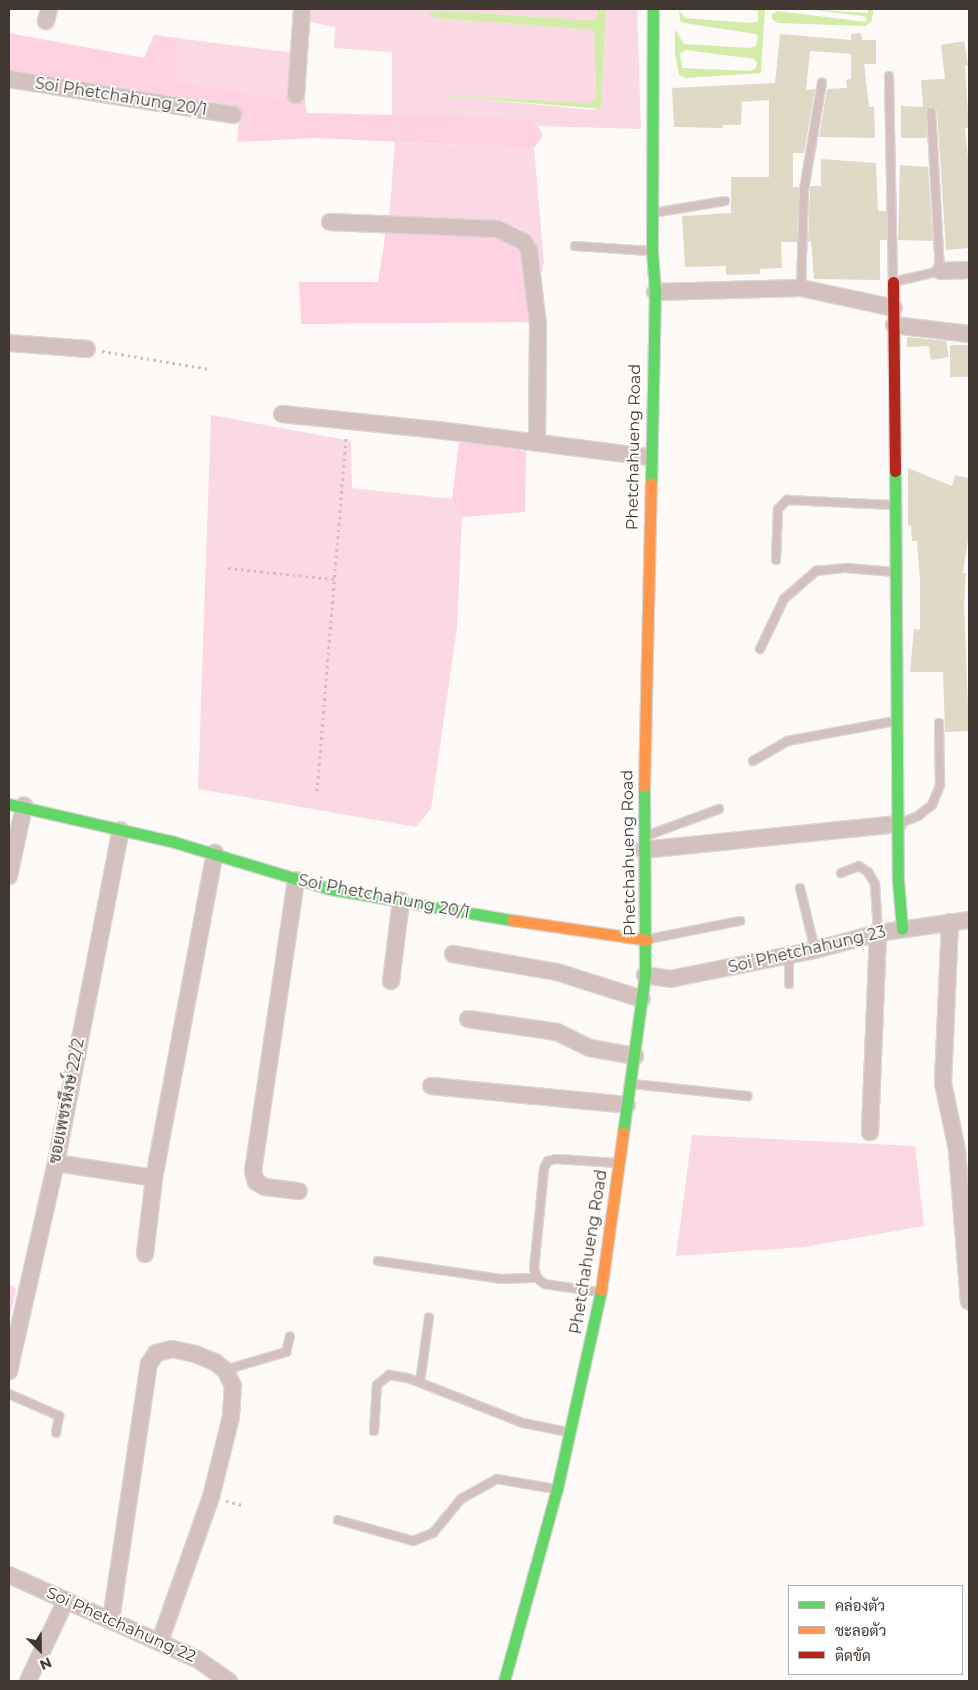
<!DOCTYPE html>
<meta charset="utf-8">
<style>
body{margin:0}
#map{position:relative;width:978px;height:1690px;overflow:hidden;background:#fdfaf8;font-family:Montserrat,Sarabun,sans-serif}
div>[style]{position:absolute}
.green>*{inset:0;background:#fad8e4}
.forest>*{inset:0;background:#fed1e3}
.water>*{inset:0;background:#d4ecaa}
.building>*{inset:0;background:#e0d9c5}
.path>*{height:3px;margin-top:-1.5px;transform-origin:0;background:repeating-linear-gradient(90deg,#cdc0bd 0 2.5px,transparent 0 6.5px)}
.roads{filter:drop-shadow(1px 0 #dad7d5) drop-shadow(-1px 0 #dad7d5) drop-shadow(0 1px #dad7d5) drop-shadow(0 -1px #dad7d5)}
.lane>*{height:8px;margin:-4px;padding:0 4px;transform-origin:4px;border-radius:4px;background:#d4c0bd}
.street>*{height:16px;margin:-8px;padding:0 8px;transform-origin:8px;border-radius:8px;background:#d4c0bd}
.fast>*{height:11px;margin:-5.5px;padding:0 5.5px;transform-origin:5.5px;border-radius:5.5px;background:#63d668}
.slow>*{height:11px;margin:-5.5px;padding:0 5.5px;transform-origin:5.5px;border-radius:5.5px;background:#ff974d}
.jam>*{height:11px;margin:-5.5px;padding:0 5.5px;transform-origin:5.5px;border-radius:5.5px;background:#b3261e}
span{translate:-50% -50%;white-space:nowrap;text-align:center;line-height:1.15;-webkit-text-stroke:4px #fff;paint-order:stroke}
.street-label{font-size:16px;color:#413831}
.frame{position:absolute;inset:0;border:10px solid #413831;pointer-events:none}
.legend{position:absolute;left:788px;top:1585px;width:175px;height:90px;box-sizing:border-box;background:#fff;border:1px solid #b3afad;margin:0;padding:6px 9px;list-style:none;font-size:15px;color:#413831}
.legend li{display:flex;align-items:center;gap:10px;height:25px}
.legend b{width:25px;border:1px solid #b3afad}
.north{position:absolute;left:15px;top:1625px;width:50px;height:50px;-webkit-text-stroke:4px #fff;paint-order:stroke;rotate:157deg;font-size:14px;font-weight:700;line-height:20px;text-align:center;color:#413831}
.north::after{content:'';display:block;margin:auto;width:18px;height:22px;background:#413831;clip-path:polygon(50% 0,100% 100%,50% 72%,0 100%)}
</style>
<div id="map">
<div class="green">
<i style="clip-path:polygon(312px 9px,597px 9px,596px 20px,589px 20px,445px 11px,435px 18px,594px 30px,596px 96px,591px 103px,438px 95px,592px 110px,601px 108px,606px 9px,637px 9px,641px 129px,538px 126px,533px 118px,392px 117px,392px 52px,334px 48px,335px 27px,310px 22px)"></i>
<i style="clip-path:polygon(177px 38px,294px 53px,305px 102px,175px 81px)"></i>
<i style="clip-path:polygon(395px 142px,534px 148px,544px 264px,540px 278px,530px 234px,514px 226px,389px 218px)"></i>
<i style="clip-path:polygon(211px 415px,351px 441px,352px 488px,452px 499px,462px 517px,457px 627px,431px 809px,416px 827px,198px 789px)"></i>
<i style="clip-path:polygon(692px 1135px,915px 1146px,924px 1226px,804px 1247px,676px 1256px)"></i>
<i style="clip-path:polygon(9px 1284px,16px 1289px,9px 1321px)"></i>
</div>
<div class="forest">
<i style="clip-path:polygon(9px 33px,144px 58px,154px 35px,177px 38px,176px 81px,305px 102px,307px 113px,533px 118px,543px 135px,534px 148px,315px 138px,237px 142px,240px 109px,9px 72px)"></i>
<i style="clip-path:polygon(386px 231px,491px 237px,516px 244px,525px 265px,530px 322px,301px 324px,299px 282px,378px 282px)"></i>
<i style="clip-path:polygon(459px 442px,526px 451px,525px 512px,462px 517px,452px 499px)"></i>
</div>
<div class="water">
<i style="clip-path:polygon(597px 9px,606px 9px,601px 109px,421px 94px,591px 103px,596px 96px,594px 30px,435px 18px,427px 13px,445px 11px,589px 20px,596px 20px)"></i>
<i style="clip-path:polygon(evenodd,745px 9px,765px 9px,761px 73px,686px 78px,679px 75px,675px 53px,675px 29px,684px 44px,749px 48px,756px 46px,758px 38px,756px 34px,684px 23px,680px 21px,679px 10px,685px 18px,750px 23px,758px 21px,758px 11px,745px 9px,686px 50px,754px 59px,757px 62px,756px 68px,750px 71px,682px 68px,680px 54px,686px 50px)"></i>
<i style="clip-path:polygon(808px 9px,868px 13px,868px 9px,873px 9px,873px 14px,871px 22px,865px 26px,778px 23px,772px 19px,772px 14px,777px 11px,866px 22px,867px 18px,863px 16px)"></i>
</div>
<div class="building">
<i style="clip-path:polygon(861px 33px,862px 40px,876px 40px,876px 64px,864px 64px,869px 107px,874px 107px,875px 138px,819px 137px,827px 89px,847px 88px,846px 80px,851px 79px,851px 54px,810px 51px,806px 90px,815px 89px,804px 153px,793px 153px,793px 187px,799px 187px,797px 242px,781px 242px,782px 268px,760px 269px,760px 274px,726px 275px,726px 266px,685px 267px,682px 216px,731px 213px,731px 177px,769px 177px,769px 100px,742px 102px,741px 125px,723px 125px,723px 128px,674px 127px,672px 88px,775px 83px,780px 34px,851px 40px,851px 34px)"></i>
<i style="clip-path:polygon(964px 41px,968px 65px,965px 66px,969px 128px,965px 128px,968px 157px,969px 248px,946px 250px,937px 111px,931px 106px,926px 110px,927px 138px,901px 138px,901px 106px,923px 107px,921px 80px,945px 79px,941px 45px)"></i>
<i style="clip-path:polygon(821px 159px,876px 163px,878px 211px,886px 211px,887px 240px,880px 240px,880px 280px,814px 279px,811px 241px,808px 242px,810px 191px,810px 186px,821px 186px)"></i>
<i style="clip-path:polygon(900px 165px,928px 167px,933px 241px,898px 240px)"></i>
<i style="clip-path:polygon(907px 337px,946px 341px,949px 357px,931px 360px,929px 346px,907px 347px)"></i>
<i style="clip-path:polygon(950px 345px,969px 345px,969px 377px,950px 377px)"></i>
<i style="clip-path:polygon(908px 468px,952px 486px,955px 475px,969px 478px,969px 533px,963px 573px,966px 573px,964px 603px,969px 731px,945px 732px,943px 672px,910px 672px,914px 629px,920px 630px,920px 579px,917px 541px,912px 541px,911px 525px,908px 525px)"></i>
</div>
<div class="path">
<i style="left:102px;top:351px;width:109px;rotate:9.5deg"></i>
<i style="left:228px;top:568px;width:107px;rotate:5.9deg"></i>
<i style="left:317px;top:791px;width:356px;rotate:-85.3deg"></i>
<i style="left:226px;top:1501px;width:17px;rotate:13deg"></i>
</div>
<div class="roads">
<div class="lane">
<i style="left:889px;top:76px;width:206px;rotate:88.9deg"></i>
<i style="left:893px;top:282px;width:48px;rotate:-13.2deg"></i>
<i style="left:940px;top:271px;width:159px;rotate:-93.2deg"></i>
<i style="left:653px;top:213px;width:73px;rotate:-9.5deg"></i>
<i style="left:575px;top:246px;width:75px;rotate:3.8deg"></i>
<i style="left:801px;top:288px;width:98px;rotate:-88.2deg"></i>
<i style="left:804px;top:190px;width:109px;rotate:-80.5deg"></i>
<i style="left:776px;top:560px;width:51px;rotate:-87.8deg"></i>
<i style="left:778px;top:509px;width:13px;rotate:-45deg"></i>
<i style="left:787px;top:500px;width:106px;rotate:2.7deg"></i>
<i style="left:760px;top:649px;width:55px;rotate:-64.4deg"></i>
<i style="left:784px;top:599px;width:43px;rotate:-41.2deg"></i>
<i style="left:816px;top:571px;width:30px;rotate:-6deg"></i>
<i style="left:846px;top:568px;width:48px;rotate:4.8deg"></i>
<i style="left:753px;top:761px;width:39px;rotate:-30deg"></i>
<i style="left:787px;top:741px;width:110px;rotate:-10.5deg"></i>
<i style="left:900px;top:823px;width:19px;rotate:-21deg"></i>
<i style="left:918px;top:816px;width:18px;rotate:-38deg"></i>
<i style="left:932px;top:805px;width:22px;rotate:-68deg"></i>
<i style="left:940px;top:785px;width:62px;rotate:-90.9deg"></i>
<i style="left:646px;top:836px;width:78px;rotate:-20.3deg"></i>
<i style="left:841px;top:873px;width:19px;rotate:-21deg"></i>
<i style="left:859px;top:866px;width:11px;rotate:34deg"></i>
<i style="left:868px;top:872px;width:14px;rotate:60deg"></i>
<i style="left:875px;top:884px;width:49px;rotate:86.5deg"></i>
<i style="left:800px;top:888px;width:64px;rotate:76.4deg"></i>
<i style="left:649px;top:939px;width:93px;rotate:-11.2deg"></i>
<i style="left:789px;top:984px;width:30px;rotate:-90deg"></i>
<i style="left:632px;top:1084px;width:116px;rotate:6deg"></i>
<i style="left:378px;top:1261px;width:124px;rotate:8.3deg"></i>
<i style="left:501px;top:1279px;width:36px;rotate:-2deg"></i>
<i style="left:599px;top:1292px;width:55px;rotate:-171.6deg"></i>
<i style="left:545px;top:1284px;width:10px;rotate:-143deg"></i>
<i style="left:537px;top:1278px;width:9px;rotate:-108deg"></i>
<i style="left:534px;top:1269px;width:101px;rotate:-84.3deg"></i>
<i style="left:544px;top:1168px;width:8px;rotate:-60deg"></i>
<i style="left:548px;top:1161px;width:9px;rotate:-13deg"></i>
<i style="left:557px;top:1159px;width:60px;rotate:3.8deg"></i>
<i style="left:225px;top:1370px;width:64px;rotate:-16.4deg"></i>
<i style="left:286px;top:1352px;width:16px;rotate:-76deg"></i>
<i style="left:420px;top:1382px;width:65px;rotate:-82deg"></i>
<i style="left:9px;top:1394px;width:55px;rotate:23.7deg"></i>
<i style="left:59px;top:1416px;width:17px;rotate:100deg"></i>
<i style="left:374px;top:1431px;width:46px;rotate:-86.3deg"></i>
<i style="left:377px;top:1385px;width:16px;rotate:-40deg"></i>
<i style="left:389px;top:1375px;width:19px;rotate:9deg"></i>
<i style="left:408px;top:1378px;width:123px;rotate:21.4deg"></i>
<i style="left:523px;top:1423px;width:46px;rotate:11.3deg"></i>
<i style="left:338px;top:1520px;width:78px;rotate:15.6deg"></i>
<i style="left:413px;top:1541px;width:22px;rotate:-22deg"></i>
<i style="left:433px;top:1533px;width:44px;rotate:-50.5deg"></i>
<i style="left:461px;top:1499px;width:41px;rotate:-29.1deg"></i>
<i style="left:497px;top:1479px;width:59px;rotate:9.8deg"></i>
</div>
<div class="street">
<i style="left:46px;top:21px;width:12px;rotate:-76deg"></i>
<i style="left:9px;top:79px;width:227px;rotate:9.1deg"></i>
<i style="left:296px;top:95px;width:86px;rotate:-86deg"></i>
<i style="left:330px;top:222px;width:167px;rotate:2.4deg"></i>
<i style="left:497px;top:229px;width:29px;rotate:25deg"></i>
<i style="left:523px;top:241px;width:11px;rotate:56deg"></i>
<i style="left:529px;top:250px;width:75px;rotate:83.1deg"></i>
<i style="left:538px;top:324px;width:119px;rotate:90.5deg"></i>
<i style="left:940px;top:271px;width:29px;rotate:-2deg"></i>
<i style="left:655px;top:292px;width:146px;rotate:-1.6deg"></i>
<i style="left:801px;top:288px;width:95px;rotate:12.1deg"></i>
<i style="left:894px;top:325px;width:76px;rotate:6.8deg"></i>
<i style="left:9px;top:343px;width:78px;rotate:4.4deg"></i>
<i style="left:282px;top:414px;width:157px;rotate:5.9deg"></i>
<i style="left:438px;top:430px;width:213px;rotate:7.3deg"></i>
<i style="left:643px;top:850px;width:256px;rotate:-5.8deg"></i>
<i style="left:9px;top:876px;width:72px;rotate:-77.9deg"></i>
<i style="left:296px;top:880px;width:294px;rotate:98.4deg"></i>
<i style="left:253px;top:1171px;width:11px;rotate:75deg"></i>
<i style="left:256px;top:1182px;width:10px;rotate:29deg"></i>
<i style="left:265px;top:1187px;width:34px;rotate:7deg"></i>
<i style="left:950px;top:922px;width:161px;rotate:92.5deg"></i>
<i style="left:943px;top:1083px;width:68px;rotate:78.2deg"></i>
<i style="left:957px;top:1150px;width:152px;rotate:85.5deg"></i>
<i style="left:453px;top:954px;width:106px;rotate:9.8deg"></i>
<i style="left:557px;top:972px;width:89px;rotate:17.6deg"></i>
<i style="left:645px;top:975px;width:25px;rotate:9deg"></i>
<i style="left:670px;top:979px;width:148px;rotate:-11.3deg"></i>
<i style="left:815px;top:950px;width:65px;rotate:-15.1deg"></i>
<i style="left:878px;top:933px;width:92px;rotate:-8.1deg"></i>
<i style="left:391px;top:981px;width:81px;rotate:-82.9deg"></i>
<i style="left:468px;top:1019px;width:90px;rotate:8.3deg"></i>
<i style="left:557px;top:1032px;width:37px;rotate:26deg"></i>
<i style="left:590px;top:1048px;width:46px;rotate:10.1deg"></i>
<i style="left:431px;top:1086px;width:197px;rotate:5.5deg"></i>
<i style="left:870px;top:1132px;width:199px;rotate:-87.7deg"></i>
<i style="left:56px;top:1163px;width:99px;rotate:8.7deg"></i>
<i style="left:154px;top:1178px;width:331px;rotate:-79.4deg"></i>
<i style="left:145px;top:1254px;width:77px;rotate:-83.2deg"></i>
<i style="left:9px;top:1371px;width:213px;rotate:-77.3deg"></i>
<i style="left:56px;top:1163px;width:339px;rotate:-79deg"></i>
<i style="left:9px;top:1575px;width:206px;rotate:24.1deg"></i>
<i style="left:197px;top:1659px;width:39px;rotate:35deg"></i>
<i style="left:111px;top:1620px;width:259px;rotate:-81.6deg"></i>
<i style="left:149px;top:1364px;width:13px;rotate:-58deg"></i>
<i style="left:156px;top:1353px;width:16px;rotate:-14deg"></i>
<i style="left:172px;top:1349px;width:24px;rotate:12deg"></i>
<i style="left:195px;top:1354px;width:22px;rotate:22deg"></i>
<i style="left:215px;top:1362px;width:13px;rotate:39deg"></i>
<i style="left:225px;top:1370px;width:18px;rotate:63deg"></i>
<i style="left:233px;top:1386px;width:31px;rotate:94deg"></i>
<i style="left:231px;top:1417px;width:82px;rotate:104deg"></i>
<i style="left:211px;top:1497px;width:153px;rotate:109.5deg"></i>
<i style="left:28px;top:1681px;width:89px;rotate:-64.9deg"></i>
</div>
<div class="fast">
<i style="left:895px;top:471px;width:409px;rotate:89.6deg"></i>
<i style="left:898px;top:880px;width:49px;rotate:85.3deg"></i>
<i style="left:651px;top:483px;width:191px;rotate:-88.8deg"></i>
<i style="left:655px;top:292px;width:41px;rotate:-94.2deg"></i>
<i style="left:652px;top:251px;width:242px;rotate:-89.8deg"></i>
<i style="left:9px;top:804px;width:166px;rotate:12.9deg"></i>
<i style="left:171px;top:841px;width:166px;rotate:16.8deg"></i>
<i style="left:330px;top:889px;width:185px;rotate:9.7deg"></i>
<i style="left:623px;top:1133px;width:160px;rotate:-82.1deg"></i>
<i style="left:645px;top:975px;width:189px;rotate:-90.3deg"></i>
<i style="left:504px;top:1681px;width:199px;rotate:-74.6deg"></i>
<i style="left:557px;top:1489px;width:204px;rotate:-77.5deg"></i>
</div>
<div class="slow">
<i style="left:644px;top:786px;width:303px;rotate:-88.7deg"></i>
<i style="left:512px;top:920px;width:136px;rotate:8.4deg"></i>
<i style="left:601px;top:1290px;width:159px;rotate:-82deg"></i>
</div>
<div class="jam">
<i style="left:893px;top:282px;width:189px;rotate:89.4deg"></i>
</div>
</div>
<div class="street-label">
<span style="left:121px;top:97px;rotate:9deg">Soi Phetchahung 20/1</span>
<span style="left:634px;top:447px;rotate:-89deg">Phetchahueng Road</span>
<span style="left:629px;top:853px;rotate:-91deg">Phetchahueng Road</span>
<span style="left:384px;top:897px;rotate:11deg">Soi Phetchahung 20/1</span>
<span style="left:807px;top:950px;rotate:-13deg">Soi Phetchahung 23</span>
<span style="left:67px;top:1101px;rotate:-79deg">ซอยเพชรหึงษ์ 22/2</span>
<span style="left:589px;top:1252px;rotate:-81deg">Phetchahueng Road</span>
<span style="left:121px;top:1625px;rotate:24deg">Soi Phetchahung 22</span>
</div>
<div class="frame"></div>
<ul class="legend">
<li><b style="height:6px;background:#63d668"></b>คล่องตัว</li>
<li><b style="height:6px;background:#ff974d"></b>ชะลอตัว</li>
<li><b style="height:6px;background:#b3261e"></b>ติดขัด</li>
</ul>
<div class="north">N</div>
</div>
